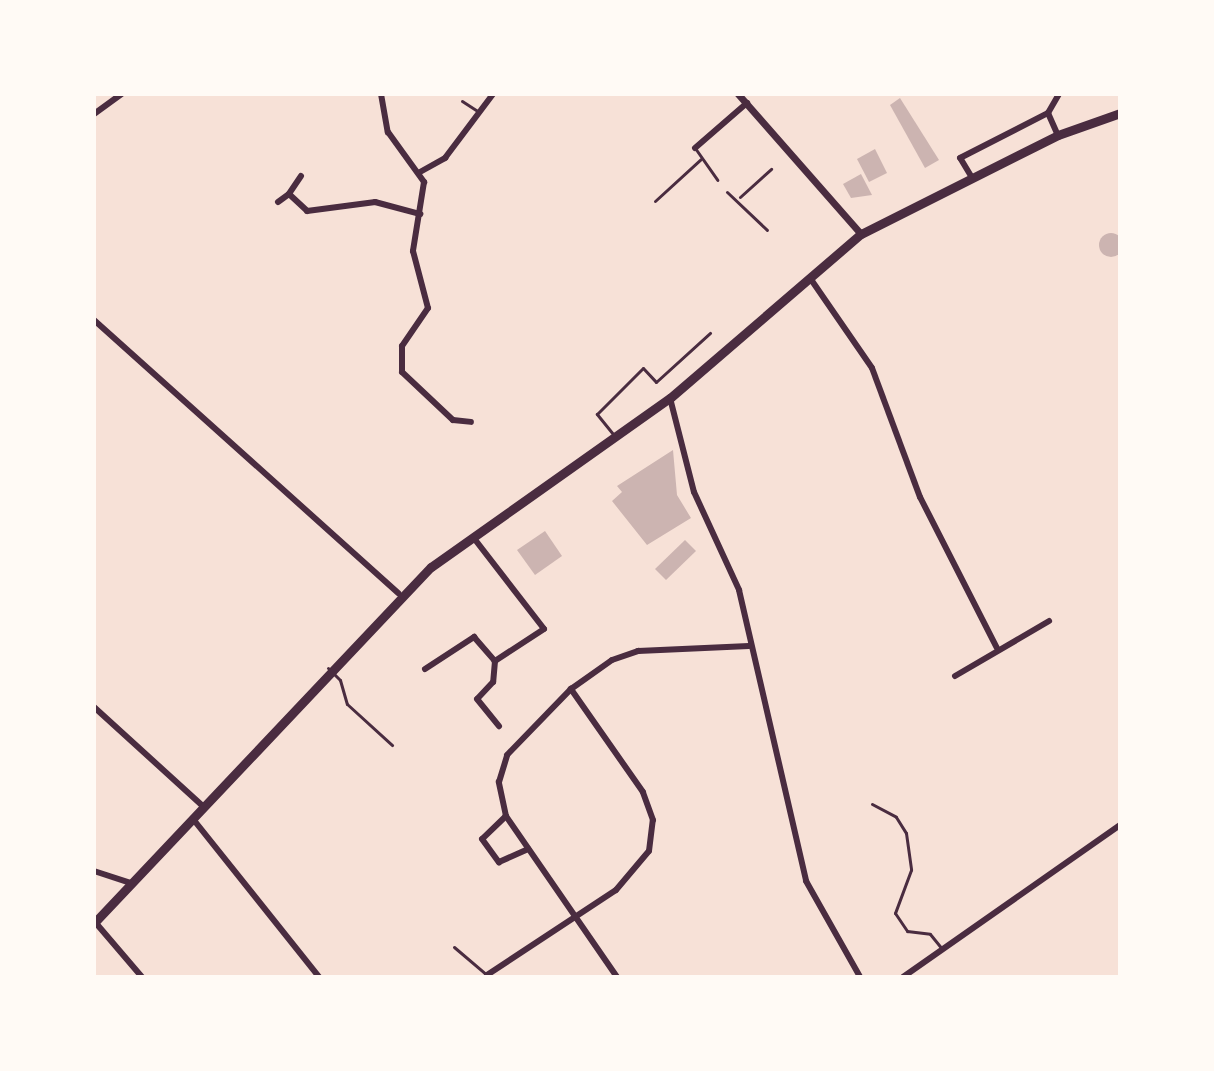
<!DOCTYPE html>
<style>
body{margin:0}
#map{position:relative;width:1214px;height:1071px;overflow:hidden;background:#f7e1d7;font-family:Commissioner,sans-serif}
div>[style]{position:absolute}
.building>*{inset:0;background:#ccb4b1}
.round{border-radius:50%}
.service>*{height:3px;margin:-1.5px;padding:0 1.5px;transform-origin:1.5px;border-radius:1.5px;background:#4a2c40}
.minor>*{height:6px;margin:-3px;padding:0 3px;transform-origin:3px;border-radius:3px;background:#4a2c40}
.tertiary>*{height:7px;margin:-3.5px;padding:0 3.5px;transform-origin:3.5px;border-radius:3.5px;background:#4a2c40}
.primary>*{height:9px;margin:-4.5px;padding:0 4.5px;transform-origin:4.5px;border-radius:4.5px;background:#4a2c40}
span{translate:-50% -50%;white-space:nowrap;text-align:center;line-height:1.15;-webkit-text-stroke:6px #fffaf5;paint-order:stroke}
.frame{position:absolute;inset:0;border:96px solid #fffaf5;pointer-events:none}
</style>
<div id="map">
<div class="building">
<i style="clip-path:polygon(900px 98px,939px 160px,925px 168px,890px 105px)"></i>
<i style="clip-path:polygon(875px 149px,887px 173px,869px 182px,857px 159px)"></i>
<i style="clip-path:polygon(861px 174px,872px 195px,851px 198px,843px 184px)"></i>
<i class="round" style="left:1099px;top:233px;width:24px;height:24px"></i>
<i style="clip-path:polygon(673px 450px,677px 495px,691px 518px,647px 545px,612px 501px,622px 492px,617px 486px)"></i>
<i style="clip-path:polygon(545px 531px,562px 556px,535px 575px,517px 550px)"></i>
<i style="clip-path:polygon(685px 540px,696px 551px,666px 580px,655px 569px)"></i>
</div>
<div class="service">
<i style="left:462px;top:101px;width:17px;rotate:33deg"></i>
<i style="left:695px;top:148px;width:39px;rotate:55deg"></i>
<i style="left:727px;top:192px;width:55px;rotate:43.5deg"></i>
<i style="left:740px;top:197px;width:42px;rotate:-42.1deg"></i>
<i style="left:655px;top:201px;width:62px;rotate:-42.4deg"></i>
<i style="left:613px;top:434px;width:26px;rotate:-129deg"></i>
<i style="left:597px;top:414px;width:65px;rotate:-45deg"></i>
<i style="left:643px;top:368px;width:19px;rotate:47deg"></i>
<i style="left:656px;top:382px;width:73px;rotate:-42.2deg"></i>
<i style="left:328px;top:668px;width:17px;rotate:45deg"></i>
<i style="left:340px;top:680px;width:25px;rotate:74deg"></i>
<i style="left:347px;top:704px;width:61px;rotate:42.3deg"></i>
<i style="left:872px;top:804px;width:27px;rotate:28deg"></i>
<i style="left:896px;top:817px;width:19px;rotate:58deg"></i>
<i style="left:906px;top:833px;width:37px;rotate:82deg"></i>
<i style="left:911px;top:870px;width:46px;rotate:110.4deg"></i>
<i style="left:895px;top:913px;width:22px;rotate:56deg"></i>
<i style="left:907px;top:931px;width:23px;rotate:7deg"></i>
<i style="left:930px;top:934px;width:19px;rotate:51deg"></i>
<i style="left:454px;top:947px;width:43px;rotate:40.3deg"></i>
</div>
<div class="minor">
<i style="left:381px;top:94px;width:39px;rotate:80deg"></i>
<i style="left:388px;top:132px;width:62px;rotate:54.2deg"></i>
<i style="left:424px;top:182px;width:70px;rotate:99.1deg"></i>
<i style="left:413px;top:251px;width:59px;rotate:75.3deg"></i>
<i style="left:428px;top:308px;width:46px;rotate:124.4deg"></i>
<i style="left:402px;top:346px;width:26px;rotate:90deg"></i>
<i style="left:402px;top:372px;width:70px;rotate:43.3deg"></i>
<i style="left:453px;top:420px;width:18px;rotate:6deg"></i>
<i style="left:1048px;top:113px;width:24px;rotate:66deg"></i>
<i style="left:94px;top:114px;width:34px;rotate:-36deg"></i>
<i style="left:695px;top:148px;width:69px;rotate:-40.9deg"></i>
<i style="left:420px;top:172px;width:29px;rotate:-29deg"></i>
<i style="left:445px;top:158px;width:80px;rotate:-53.1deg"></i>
<i style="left:301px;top:176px;width:22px;rotate:124deg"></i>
<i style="left:289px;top:194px;width:25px;rotate:43deg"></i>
<i style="left:307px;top:211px;width:69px;rotate:-7.5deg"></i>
<i style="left:375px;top:202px;width:47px;rotate:14.9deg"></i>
<i style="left:971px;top:176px;width:21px;rotate:-121deg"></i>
<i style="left:960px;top:158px;width:99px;rotate:-27.1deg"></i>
<i style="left:1048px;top:113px;width:22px;rotate:-60deg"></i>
<i style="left:278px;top:202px;width:14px;rotate:-36deg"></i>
<i style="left:810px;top:278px;width:109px;rotate:55.4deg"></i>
<i style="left:872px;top:368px;width:138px;rotate:69.6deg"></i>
<i style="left:920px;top:497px;width:169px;rotate:63deg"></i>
<i style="left:94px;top:320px;width:409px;rotate:41.9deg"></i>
<i style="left:670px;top:398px;width:97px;rotate:75.7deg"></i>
<i style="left:694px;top:492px;width:108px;rotate:65.3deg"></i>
<i style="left:739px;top:590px;width:299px;rotate:77deg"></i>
<i style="left:806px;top:881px;width:110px;rotate:60.6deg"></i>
<i style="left:473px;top:537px;width:116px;rotate:52.3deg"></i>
<i style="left:544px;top:629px;width:59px;rotate:146.9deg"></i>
<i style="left:495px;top:661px;width:21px;rotate:95deg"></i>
<i style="left:493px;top:682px;width:23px;rotate:133deg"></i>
<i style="left:477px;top:699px;width:35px;rotate:51deg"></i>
<i style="left:425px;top:669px;width:59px;rotate:-33.1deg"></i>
<i style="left:474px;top:637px;width:32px;rotate:49deg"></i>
<i style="left:955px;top:676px;width:109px;rotate:-30.3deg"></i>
<i style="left:94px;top:707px;width:150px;rotate:42.3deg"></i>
<i style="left:506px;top:816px;width:33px;rotate:136deg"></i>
<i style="left:482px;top:839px;width:29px;rotate:54deg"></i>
<i style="left:499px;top:862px;width:32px;rotate:-24deg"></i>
<i style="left:193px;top:819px;width:202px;rotate:51.4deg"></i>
<i style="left:94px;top:871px;width:39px;rotate:18deg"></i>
<i style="left:95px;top:922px;width:72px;rotate:49.5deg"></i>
<i style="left:487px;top:975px;width:154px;rotate:-33.4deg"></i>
<i style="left:616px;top:890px;width:51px;rotate:-49.8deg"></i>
<i style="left:649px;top:851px;width:31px;rotate:-83deg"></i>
<i style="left:653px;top:820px;width:30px;rotate:-110deg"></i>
<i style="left:643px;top:792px;width:126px;rotate:-125deg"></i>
<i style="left:617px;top:977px;width:196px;rotate:-124.6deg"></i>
<i style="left:506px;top:816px;width:35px;rotate:-102deg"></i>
<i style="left:499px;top:782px;width:28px;rotate:-73deg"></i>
<i style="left:507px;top:755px;width:92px;rotate:-45.9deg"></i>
<i style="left:571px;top:689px;width:50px;rotate:-35.3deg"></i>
<i style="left:612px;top:660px;width:28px;rotate:-19deg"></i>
<i style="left:638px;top:651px;width:111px;rotate:-2.6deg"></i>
<i style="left:903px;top:977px;width:265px;rotate:-35deg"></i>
</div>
<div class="tertiary">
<i style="left:738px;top:94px;width:186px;rotate:48.7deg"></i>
</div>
<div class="primary">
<i style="left:94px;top:923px;width:490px;rotate:-46.6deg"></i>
<i style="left:431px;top:567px;width:293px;rotate:-35.3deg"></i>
<i style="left:670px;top:398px;width:252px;rotate:-40.7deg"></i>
<i style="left:861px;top:234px;width:220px;rotate:-26.7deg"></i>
<i style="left:1058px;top:135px;width:66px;rotate:-19.5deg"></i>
</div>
<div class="frame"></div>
</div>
